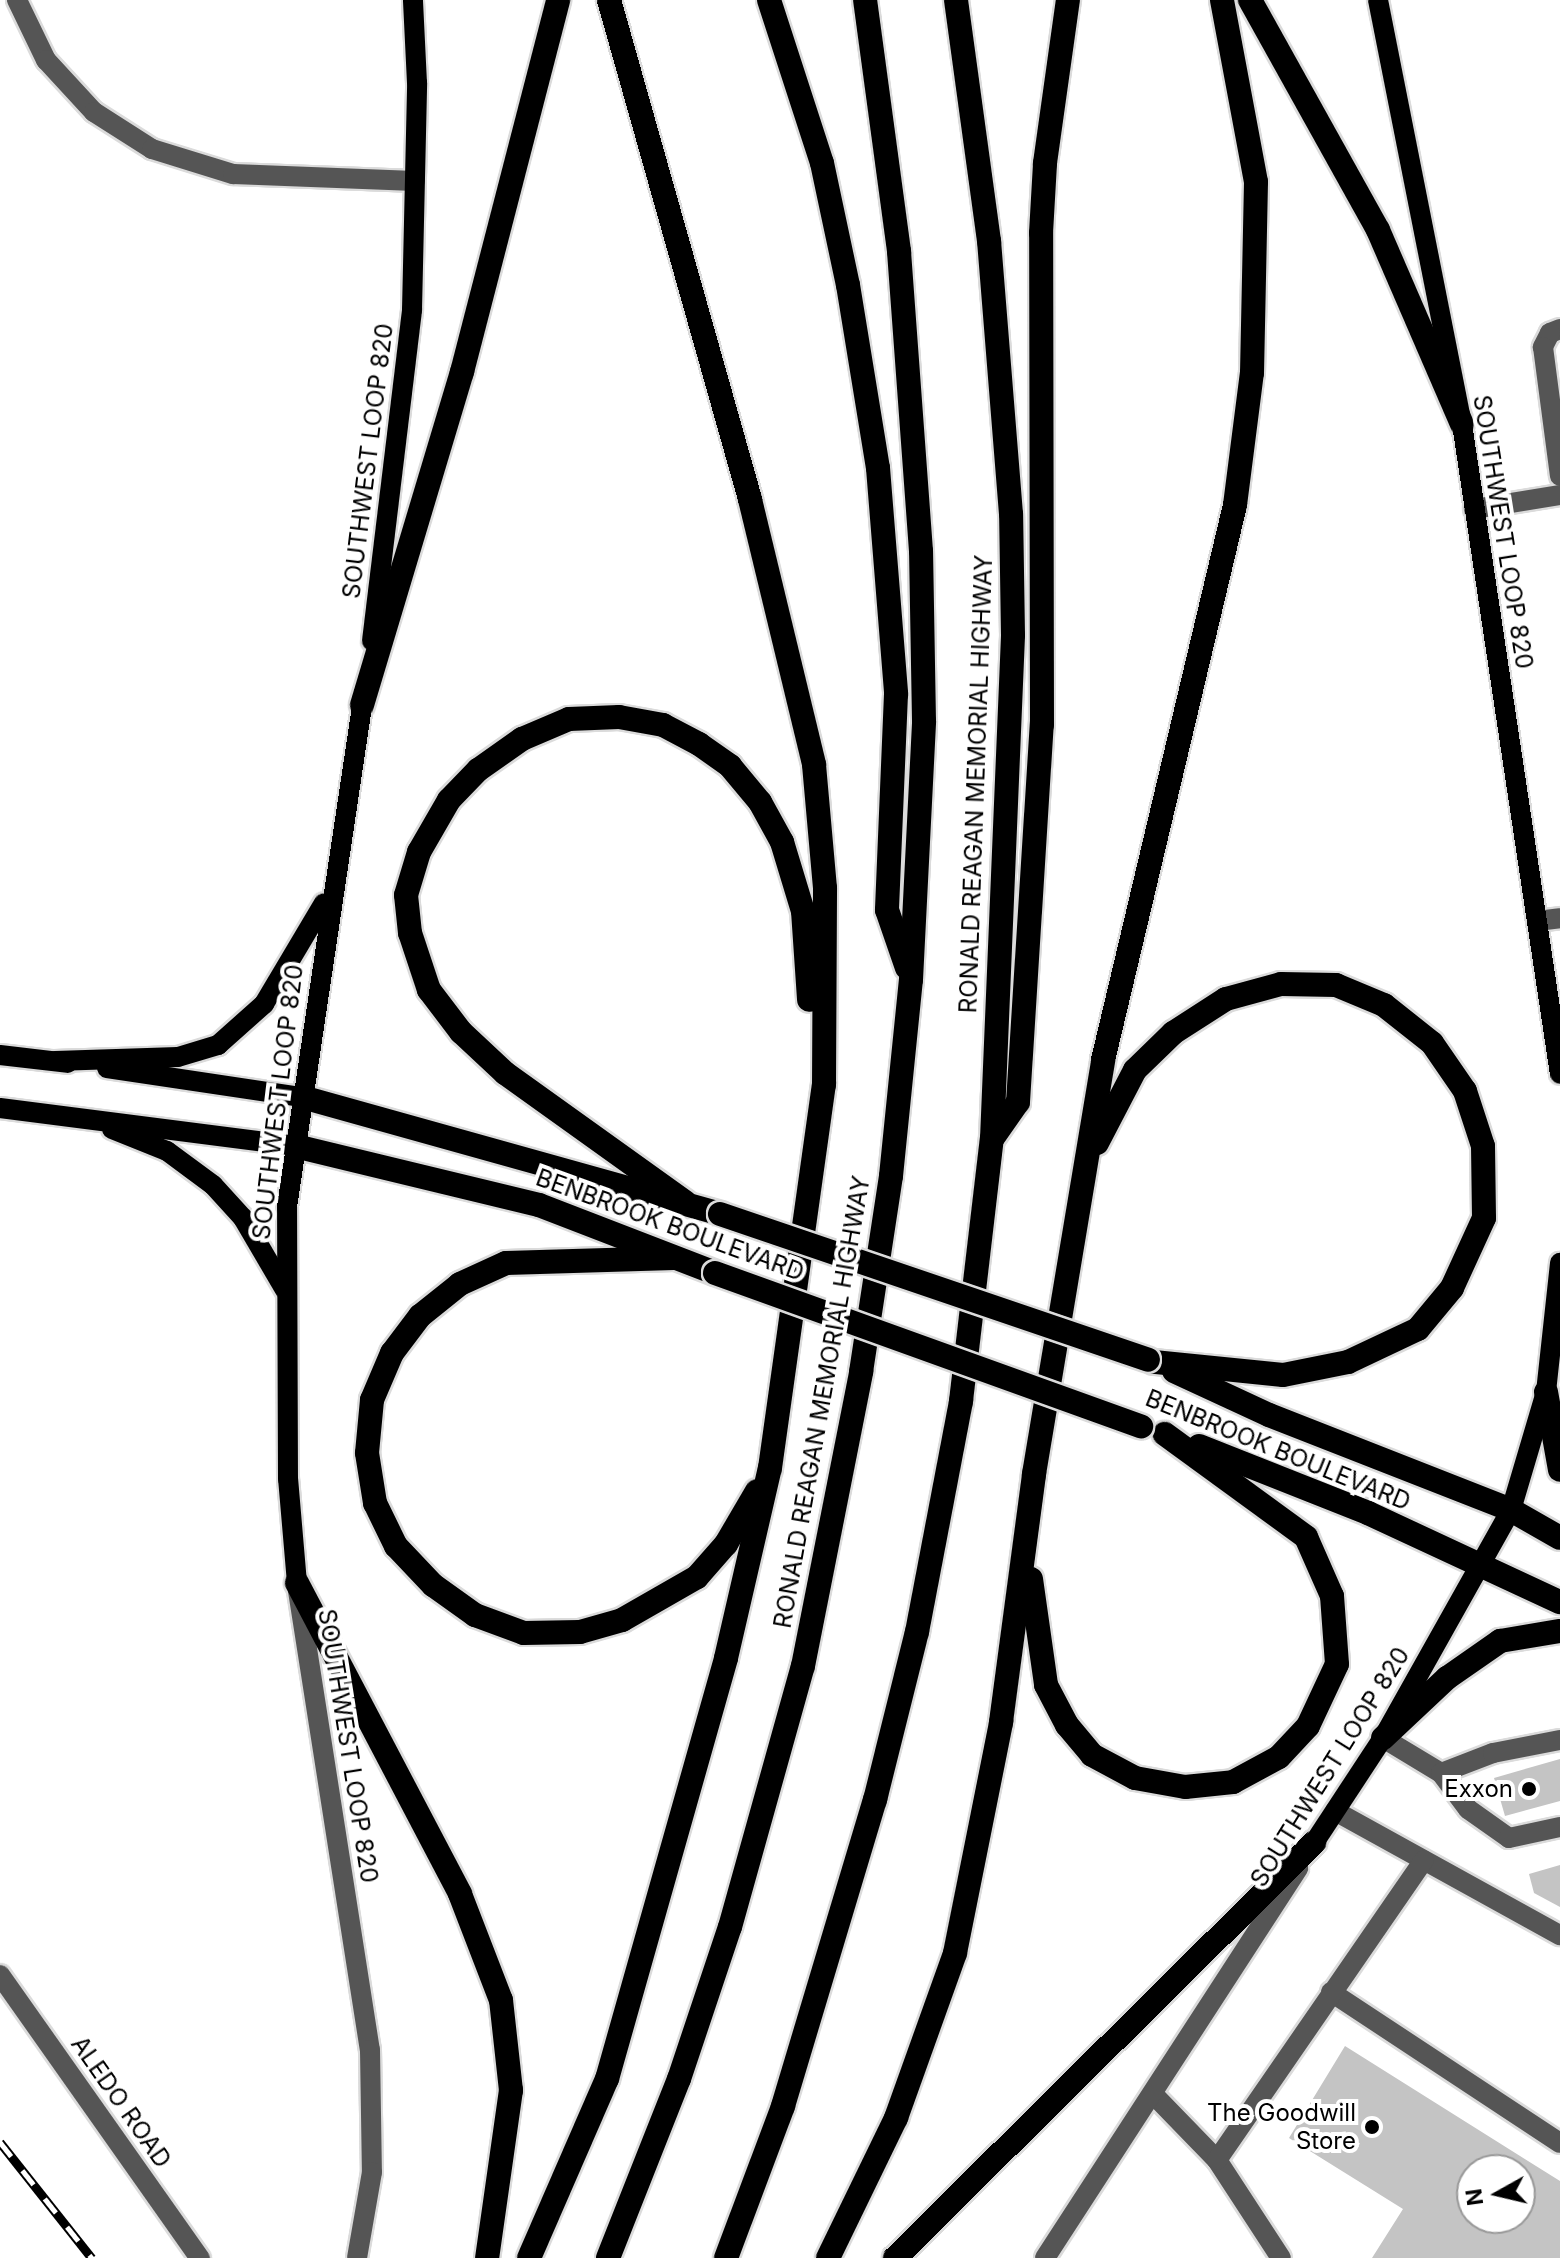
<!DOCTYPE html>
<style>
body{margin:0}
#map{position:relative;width:1560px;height:2258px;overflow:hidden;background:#fff;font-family:Inter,sans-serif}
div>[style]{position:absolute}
.building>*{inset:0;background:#c4c4c4}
.roads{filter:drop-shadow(2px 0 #dbdbdb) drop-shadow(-2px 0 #dbdbdb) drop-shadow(0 2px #dbdbdb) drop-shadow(0 -2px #dbdbdb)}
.minor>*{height:20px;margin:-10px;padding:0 10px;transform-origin:10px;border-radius:10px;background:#555}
.major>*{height:20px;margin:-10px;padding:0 10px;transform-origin:10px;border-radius:10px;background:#000}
.highway>*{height:24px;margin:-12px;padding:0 12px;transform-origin:12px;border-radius:12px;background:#000}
.rail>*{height:9px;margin-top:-4.5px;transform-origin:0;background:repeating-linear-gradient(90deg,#fff 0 18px,#000 0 36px);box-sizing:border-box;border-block:2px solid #000}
.bridges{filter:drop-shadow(2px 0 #dbdbdb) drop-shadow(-2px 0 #dbdbdb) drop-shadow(0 2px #dbdbdb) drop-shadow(0 -2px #dbdbdb)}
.highway-bridge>*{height:24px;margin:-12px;padding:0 12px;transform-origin:12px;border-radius:12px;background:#000}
.dots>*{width:22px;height:22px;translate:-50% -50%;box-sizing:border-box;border:4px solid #fff;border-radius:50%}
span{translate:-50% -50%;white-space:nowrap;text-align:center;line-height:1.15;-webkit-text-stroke:8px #fff;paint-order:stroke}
.street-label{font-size:24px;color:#000}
.poi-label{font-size:24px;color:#000}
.right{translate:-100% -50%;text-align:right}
.north{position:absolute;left:1456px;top:2154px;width:80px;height:80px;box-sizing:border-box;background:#fff;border:2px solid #999;border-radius:50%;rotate:262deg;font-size:22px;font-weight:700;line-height:32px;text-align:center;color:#000}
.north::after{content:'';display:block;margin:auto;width:28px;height:36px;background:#000;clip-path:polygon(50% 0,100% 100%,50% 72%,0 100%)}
</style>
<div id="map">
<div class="building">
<i style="clip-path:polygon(1560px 1759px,1560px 1801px,1505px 1816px,1494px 1778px)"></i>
<i style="clip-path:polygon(1560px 1865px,1560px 1907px,1534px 1893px,1529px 1874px)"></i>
<i style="clip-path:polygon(evenodd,1345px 2046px,1560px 2181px,1560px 2258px,1372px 2258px,1403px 2209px,1289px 2138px,1345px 2046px,1472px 2170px,1520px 2170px,1520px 2218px,1472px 2218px,1472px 2170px)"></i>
</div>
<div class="roads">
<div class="minor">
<i style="left:17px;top:0;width:67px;rotate:64.2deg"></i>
<i style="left:46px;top:60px;width:71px;rotate:47.3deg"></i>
<i style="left:94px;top:112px;width:69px;rotate:32.5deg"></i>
<i style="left:152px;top:149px;width:85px;rotate:17.2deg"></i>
<i style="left:233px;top:174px;width:182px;rotate:2.2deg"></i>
<i style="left:1560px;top:329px;width:11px;rotate:158deg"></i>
<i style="left:1550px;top:333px;width:16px;rotate:117deg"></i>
<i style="left:1543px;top:347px;width:130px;rotate:82.5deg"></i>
<i style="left:1474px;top:509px;width:87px;rotate:-9.2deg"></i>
<i style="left:1537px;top:921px;width:23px;rotate:-7deg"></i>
<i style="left:298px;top:1591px;width:465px;rotate:81.1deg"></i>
<i style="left:370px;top:2050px;width:122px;rotate:89.1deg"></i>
<i style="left:372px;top:2172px;width:87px;rotate:99.9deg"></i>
<i style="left:1383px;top:1738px;width:68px;rotate:31.1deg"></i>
<i style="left:1441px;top:1773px;width:45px;rotate:53.1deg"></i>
<i style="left:1468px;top:1809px;width:50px;rotate:35.3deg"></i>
<i style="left:1509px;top:1838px;width:52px;rotate:-12.2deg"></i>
<i style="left:1441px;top:1773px;width:56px;rotate:-21deg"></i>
<i style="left:1493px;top:1753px;width:68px;rotate:-11deg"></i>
<i style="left:1335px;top:1811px;width:257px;rotate:28.9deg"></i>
<i style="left:0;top:1975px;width:347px;rotate:54.8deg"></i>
<i style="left:1331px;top:1992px;width:274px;rotate:33.4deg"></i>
<i style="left:1153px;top:2094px;width:92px;rotate:45.9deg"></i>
<i style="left:1217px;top:2160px;width:117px;rotate:56.9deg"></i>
<i style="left:1217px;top:2160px;width:364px;rotate:-55.4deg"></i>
<i style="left:1045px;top:2258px;width:465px;rotate:-57deg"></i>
</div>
<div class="major">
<i style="left:1378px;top:0;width:432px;rotate:78.8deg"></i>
<i style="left:1462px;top:424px;width:657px;rotate:81.43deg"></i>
<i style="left:372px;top:641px;width:333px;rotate:-83.1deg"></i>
<i style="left:412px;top:310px;width:227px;rotate:-88.7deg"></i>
<i style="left:417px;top:83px;width:83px;rotate:-92.8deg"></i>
<i style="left:0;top:1055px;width:68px;rotate:6.7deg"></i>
<i style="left:55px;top:1061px;width:123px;rotate:-1.9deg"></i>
<i style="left:178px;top:1057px;width:42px;rotate:-16.7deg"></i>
<i style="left:218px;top:1045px;width:62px;rotate:-41.7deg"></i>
<i style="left:264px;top:1004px;width:117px;rotate:-59.3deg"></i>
<i style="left:107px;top:1068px;width:197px;rotate:8.5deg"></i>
<i style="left:0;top:1108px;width:297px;rotate:7.3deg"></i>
<i style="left:112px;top:1129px;width:59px;rotate:21.8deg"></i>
<i style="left:167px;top:1151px;width:57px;rotate:36.5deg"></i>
<i style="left:213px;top:1185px;width:45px;rotate:47.7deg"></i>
<i style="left:243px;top:1218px;width:83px;rotate:59.7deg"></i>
<i style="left:297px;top:1583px;width:104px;rotate:-94.9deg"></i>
<i style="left:288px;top:1479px;width:272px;rotate:-90.2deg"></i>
<i style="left:287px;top:1207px;width:520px;rotate:-81.48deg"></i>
<i style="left:1314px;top:1843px;width:126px;rotate:-56.7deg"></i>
<i style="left:1383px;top:1738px;width:261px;rotate:-60.7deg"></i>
<i style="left:1511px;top:1510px;width:123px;rotate:-73.5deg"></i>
<i style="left:1546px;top:1392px;width:130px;rotate:-83.8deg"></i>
</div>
<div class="highway">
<i style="left:769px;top:0;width:171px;rotate:72deg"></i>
<i style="left:822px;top:163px;width:125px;rotate:78deg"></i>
<i style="left:848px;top:285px;width:185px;rotate:80.7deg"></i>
<i style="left:878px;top:468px;width:227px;rotate:85.4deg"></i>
<i style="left:896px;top:694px;width:216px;rotate:92.4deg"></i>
<i style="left:887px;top:910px;width:61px;rotate:71deg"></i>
<i style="left:1250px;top:0;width:263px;rotate:60.9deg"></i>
<i style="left:1378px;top:230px;width:211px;rotate:66.6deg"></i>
<i style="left:362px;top:705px;width:348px;rotate:-73.3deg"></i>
<i style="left:462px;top:372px;width:384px;rotate:-75.5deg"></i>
<i style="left:302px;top:1097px;width:434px;rotate:15.6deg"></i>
<i style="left:992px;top:1139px;width:45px;rotate:-54.9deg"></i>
<i style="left:1018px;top:1102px;width:378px;rotate:-86.4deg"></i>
<i style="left:1042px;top:725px;width:492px;rotate:-90.1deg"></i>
<i style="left:1041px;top:233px;width:70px;rotate:-86.7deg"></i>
<i style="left:1045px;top:163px;width:165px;rotate:-82deg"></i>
<i style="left:1097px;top:1143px;width:82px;rotate:-62.5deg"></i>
<i style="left:1135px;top:1070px;width:53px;rotate:-44.2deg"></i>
<i style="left:1173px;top:1033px;width:63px;rotate:-32.7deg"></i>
<i style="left:1226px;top:999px;width:57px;rotate:-15.3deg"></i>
<i style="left:1281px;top:984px;width:55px;rotate:1deg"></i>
<i style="left:1336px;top:985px;width:52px;rotate:22.6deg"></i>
<i style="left:1384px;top:1005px;width:61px;rotate:38.4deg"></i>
<i style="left:1432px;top:1043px;width:58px;rotate:55.5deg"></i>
<i style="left:1465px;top:1091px;width:58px;rotate:71.9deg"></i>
<i style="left:1483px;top:1146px;width:72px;rotate:89.2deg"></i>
<i style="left:1484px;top:1218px;width:77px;rotate:114.6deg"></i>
<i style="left:1452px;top:1288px;width:53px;rotate:129.7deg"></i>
<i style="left:1418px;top:1329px;width:77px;rotate:154.8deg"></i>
<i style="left:1348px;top:1362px;width:66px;rotate:168.7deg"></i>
<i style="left:1283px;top:1375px;width:130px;rotate:-174.2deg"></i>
<i style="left:295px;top:1146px;width:251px;rotate:13.6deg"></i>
<i style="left:539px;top:1205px;width:189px;rotate:21.1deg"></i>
<i style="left:685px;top:1202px;width:221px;rotate:-144.4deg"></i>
<i style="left:505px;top:1073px;width:60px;rotate:-137deg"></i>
<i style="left:461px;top:1032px;width:53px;rotate:-127.3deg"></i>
<i style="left:429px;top:990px;width:60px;rotate:-108.4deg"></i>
<i style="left:410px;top:933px;width:38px;rotate:-96deg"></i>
<i style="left:406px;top:895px;width:45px;rotate:-73.2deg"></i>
<i style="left:419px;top:852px;width:60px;rotate:-60deg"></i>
<i style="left:449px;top:800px;width:42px;rotate:-46deg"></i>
<i style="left:478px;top:770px;width:54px;rotate:-35.2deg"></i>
<i style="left:522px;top:739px;width:51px;rotate:-23.1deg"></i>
<i style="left:569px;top:719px;width:50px;rotate:-2.3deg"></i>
<i style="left:619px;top:717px;width:45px;rotate:10.3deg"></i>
<i style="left:663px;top:725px;width:41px;rotate:27.8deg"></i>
<i style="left:699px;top:744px;width:38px;rotate:35deg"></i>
<i style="left:730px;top:766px;width:47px;rotate:50.2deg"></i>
<i style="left:760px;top:802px;width:46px;rotate:61.2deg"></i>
<i style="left:782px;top:842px;width:72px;rotate:73.1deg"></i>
<i style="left:803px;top:911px;width:89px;rotate:86.1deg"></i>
<i style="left:674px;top:1258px;width:168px;rotate:178.3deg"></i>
<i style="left:506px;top:1263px;width:51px;rotate:155.5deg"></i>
<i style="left:460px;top:1284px;width:51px;rotate:141.3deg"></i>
<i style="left:420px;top:1316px;width:46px;rotate:127.1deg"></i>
<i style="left:392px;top:1353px;width:51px;rotate:113.1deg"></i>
<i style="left:372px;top:1400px;width:53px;rotate:95.4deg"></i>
<i style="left:367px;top:1453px;width:51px;rotate:80.9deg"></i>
<i style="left:375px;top:1503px;width:48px;rotate:64deg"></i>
<i style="left:396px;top:1546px;width:54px;rotate:46.5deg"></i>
<i style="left:433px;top:1585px;width:52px;rotate:35.5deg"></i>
<i style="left:475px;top:1615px;width:52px;rotate:20.2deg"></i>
<i style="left:524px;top:1633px;width:56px;rotate:-1deg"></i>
<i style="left:580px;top:1632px;width:44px;rotate:-15.9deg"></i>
<i style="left:622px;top:1620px;width:86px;rotate:-29.8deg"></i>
<i style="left:697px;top:1577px;width:44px;rotate:-48.7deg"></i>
<i style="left:726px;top:1544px;width:61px;rotate:-59.7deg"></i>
<i style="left:1174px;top:1371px;width:105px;rotate:24.9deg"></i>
<i style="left:1269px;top:1415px;width:260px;rotate:21.4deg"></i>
<i style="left:1511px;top:1510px;width:56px;rotate:29.7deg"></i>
<i style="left:1546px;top:1392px;width:79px;rotate:79.8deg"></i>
<i style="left:1199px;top:1446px;width:182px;rotate:21.6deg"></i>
<i style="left:1368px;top:1513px;width:212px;rotate:24.9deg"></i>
<i style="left:1031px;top:1579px;width:107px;rotate:81.9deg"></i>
<i style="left:1046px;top:1685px;width:45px;rotate:62.3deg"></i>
<i style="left:1067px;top:1725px;width:39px;rotate:50deg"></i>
<i style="left:1092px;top:1755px;width:49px;rotate:28.1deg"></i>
<i style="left:1135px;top:1778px;width:51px;rotate:10.2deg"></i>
<i style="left:1185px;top:1787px;width:48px;rotate:-5.9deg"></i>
<i style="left:1233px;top:1782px;width:52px;rotate:-28.5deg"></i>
<i style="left:1279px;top:1757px;width:42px;rotate:-46.9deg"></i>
<i style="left:1308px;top:1726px;width:68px;rotate:-64.9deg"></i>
<i style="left:1337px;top:1664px;width:68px;rotate:-94.2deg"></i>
<i style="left:1332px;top:1596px;width:64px;rotate:-113.8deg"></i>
<i style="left:1306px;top:1537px;width:175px;rotate:-143.9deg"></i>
<i style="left:297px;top:1583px;width:351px;rotate:62.3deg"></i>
<i style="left:460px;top:1894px;width:114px;rotate:68.9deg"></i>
<i style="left:501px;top:2000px;width:91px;rotate:83.7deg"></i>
<i style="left:511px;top:2090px;width:170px;rotate:98.1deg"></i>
<i style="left:1383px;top:1738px;width:88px;rotate:-43.2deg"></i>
<i style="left:1447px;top:1678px;width:65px;rotate:-34.9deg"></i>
<i style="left:1500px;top:1641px;width:61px;rotate:-9.5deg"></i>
<i style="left:529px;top:2258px;width:195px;rotate:-66.5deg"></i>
<i style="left:607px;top:2079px;width:437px;rotate:-74.2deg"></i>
<i style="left:726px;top:1658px;width:195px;rotate:-77deg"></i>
<i style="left:770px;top:1468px;width:387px;rotate:-82deg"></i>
<i style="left:824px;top:1085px;width:197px;rotate:-89.7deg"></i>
<i style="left:825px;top:888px;width:124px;rotate:-95.1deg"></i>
<i style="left:814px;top:764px;width:273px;rotate:-103.6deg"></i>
<i style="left:750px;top:499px;width:519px;rotate:-105.78deg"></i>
<i style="left:608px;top:2258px;width:193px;rotate:-68.4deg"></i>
<i style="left:679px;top:2079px;width:160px;rotate:-71.5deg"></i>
<i style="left:730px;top:1927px;width:271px;rotate:-74.4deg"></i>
<i style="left:803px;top:1666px;width:300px;rotate:-78.8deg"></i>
<i style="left:861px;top:1372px;width:198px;rotate:-81.3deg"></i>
<i style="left:891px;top:1176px;width:197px;rotate:-84.2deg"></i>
<i style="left:911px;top:980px;width:259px;rotate:-87.1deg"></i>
<i style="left:924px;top:721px;width:170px;rotate:-91deg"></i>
<i style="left:921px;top:551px;width:301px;rotate:-94.2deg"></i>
<i style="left:899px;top:251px;width:253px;rotate:-97.7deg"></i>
<i style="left:726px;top:2258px;width:162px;rotate:-69.4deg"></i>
<i style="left:783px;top:2106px;width:320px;rotate:-73.3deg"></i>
<i style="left:875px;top:1800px;width:173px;rotate:-76deg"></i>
<i style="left:917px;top:1632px;width:235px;rotate:-79.2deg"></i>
<i style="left:961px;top:1401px;width:264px;rotate:-83.3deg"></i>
<i style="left:992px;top:1139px;width:504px;rotate:-87.61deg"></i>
<i style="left:1013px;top:635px;width:121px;rotate:-90.9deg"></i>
<i style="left:1011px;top:514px;width:274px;rotate:-94.6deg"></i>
<i style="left:989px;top:241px;width:243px;rotate:-97.8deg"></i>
<i style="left:828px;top:2258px;width:156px;rotate:-64.1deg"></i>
<i style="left:896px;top:2118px;width:175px;rotate:-70.3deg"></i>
<i style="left:955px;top:1953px;width:236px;rotate:-78.7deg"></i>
<i style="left:1001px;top:1722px;width:250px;rotate:-82.4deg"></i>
<i style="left:1034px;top:1474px;width:420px;rotate:-80.5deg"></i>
<i style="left:1103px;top:1060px;width:570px;rotate:-76.62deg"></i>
<i style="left:1235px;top:505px;width:133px;rotate:-82.7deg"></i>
<i style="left:1252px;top:373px;width:191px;rotate:-88.8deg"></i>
<i style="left:1256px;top:182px;width:185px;rotate:-100.6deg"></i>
<i style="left:895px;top:2258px;width:590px;rotate:-44.73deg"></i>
</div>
</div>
<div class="rail">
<i style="left:0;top:2142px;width:148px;rotate:51.6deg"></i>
</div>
<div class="bridges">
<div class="highway-bridge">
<i style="left:720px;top:1214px;width:452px;rotate:18.8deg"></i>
<i style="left:715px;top:1273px;width:453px;rotate:19.8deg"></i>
</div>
</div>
<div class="dots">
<i style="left:1529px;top:1789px;background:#000"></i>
<i style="left:1372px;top:2127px;background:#000"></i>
</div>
<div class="street-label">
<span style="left:368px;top:461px;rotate:-83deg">SOUTHWEST LOOP 820</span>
<span style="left:1503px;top:532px;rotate:81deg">SOUTHWEST LOOP 820</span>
<span style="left:976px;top:784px;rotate:-88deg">RONALD REAGAN MEMORIAL HIGHWAY</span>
<span style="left:278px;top:1102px;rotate:-83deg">SOUTHWEST LOOP 820</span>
<span style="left:670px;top:1225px;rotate:20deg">BENBROOK BOULEVARD</span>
<span style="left:822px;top:1402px;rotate:-80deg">RONALD REAGAN MEMORIAL HIGHWAY</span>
<span style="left:1278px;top:1450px;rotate:22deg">BENBROOK BOULEVARD</span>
<span style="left:348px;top:1746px;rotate:81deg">SOUTHWEST LOOP 820</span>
<span style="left:1330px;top:1767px;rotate:-58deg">SOUTHWEST LOOP 820</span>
<span style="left:121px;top:2102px;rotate:55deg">ALEDO ROAD</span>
</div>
<div class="poi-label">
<span class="right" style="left:1513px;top:1789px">Exxon</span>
<span class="right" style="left:1356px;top:2127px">The Goodwill<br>Store</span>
</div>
<div class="north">N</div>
</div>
